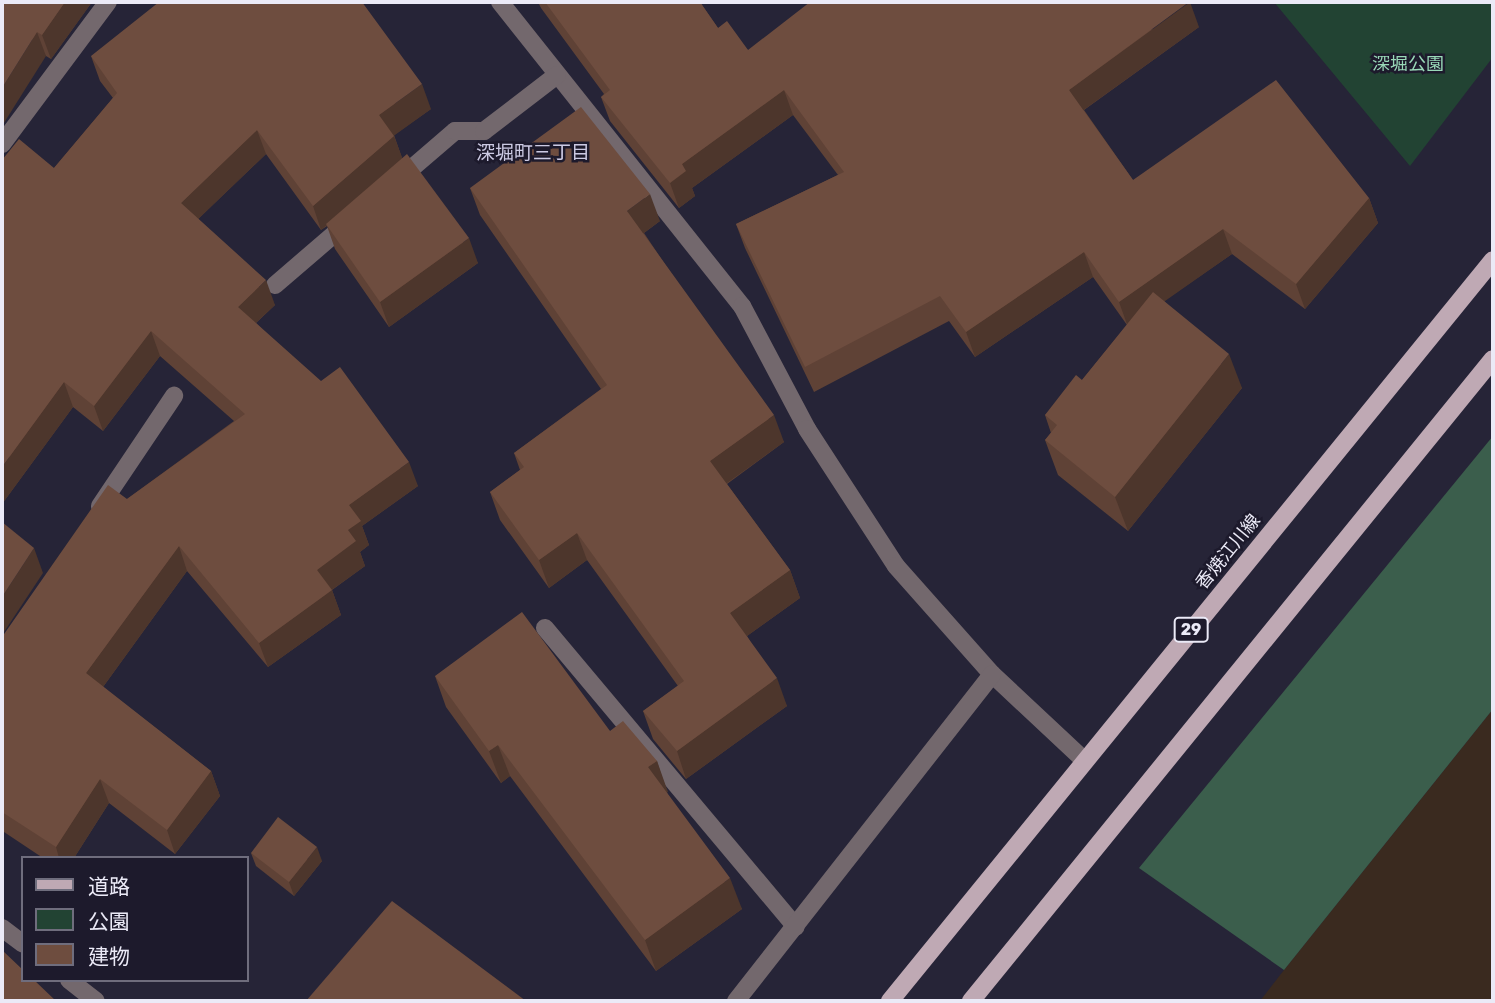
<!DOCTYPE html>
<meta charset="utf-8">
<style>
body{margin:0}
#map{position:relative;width:1495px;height:1003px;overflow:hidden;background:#262437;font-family:Rubik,"Noto Sans JP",sans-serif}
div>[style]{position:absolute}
.industrial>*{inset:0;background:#3a2a1f}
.green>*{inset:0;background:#224333}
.forest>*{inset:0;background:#3b5e4c}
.street>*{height:18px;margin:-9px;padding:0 9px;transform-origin:9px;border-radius:9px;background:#73686d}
.primary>*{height:18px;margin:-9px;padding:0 9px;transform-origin:9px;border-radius:9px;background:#bfa9b4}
.wall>*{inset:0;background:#5f4236}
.shaded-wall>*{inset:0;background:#4d362c}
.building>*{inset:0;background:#6e4d3f}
span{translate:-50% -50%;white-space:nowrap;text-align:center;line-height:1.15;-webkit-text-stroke:5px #1d1a2c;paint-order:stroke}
.shield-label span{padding:2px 5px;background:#1d1a2c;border:2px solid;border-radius:5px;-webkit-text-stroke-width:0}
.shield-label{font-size:16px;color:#ebeaf7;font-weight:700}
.park-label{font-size:18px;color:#99d9b8}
.street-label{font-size:18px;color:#ebeaf7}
.neighbourhood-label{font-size:19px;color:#cccae3}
.frame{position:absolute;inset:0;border:4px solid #ebeaf7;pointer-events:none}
.legend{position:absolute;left:21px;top:856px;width:228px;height:126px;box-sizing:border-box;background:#1d1a2c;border:2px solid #6f6d7d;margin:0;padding:9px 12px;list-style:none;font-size:21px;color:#ebeaf7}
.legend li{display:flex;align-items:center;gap:14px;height:35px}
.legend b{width:35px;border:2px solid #6f6d7d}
</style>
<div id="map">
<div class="industrial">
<i style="clip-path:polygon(1493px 709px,1493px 1001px,1260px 1001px,1284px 970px)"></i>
</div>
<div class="green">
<i style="clip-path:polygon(1274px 2px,1493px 2px,1493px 57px,1410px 166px)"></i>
</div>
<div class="forest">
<i style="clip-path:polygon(1493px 436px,1493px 709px,1284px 970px,1139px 868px)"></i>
</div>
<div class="street">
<i style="left:500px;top:2px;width:389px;rotate:51.5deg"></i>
<i style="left:742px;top:306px;width:139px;rotate:62.1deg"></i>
<i style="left:807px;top:429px;width:163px;rotate:57deg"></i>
<i style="left:896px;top:566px;width:144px;rotate:48.4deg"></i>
<i style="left:992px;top:674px;width:127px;rotate:43.1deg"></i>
<i style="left:2px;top:144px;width:177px;rotate:-53.3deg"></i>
<i style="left:398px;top:180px;width:75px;rotate:-40.7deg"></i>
<i style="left:455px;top:131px;width:29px"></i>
<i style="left:484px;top:131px;width:92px;rotate:-37.5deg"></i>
<i style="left:275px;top:285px;width:95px;rotate:-40.7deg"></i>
<i style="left:100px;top:506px;width:133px;rotate:-56.1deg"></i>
<i style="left:545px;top:628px;width:390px;rotate:50deg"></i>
<i style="left:2px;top:928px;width:26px;rotate:37deg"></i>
<i style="left:69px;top:980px;width:34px;rotate:38deg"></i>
<i style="left:736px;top:1001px;width:415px;rotate:-51.9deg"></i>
</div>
<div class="primary">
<i style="left:890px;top:1001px;width:955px;rotate:-50.86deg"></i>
<i style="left:971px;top:1001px;width:827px;rotate:-50.89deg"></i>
</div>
<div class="wall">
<i style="clip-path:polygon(2px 2px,92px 2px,51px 59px,46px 56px)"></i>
<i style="clip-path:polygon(538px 2px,700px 2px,718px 28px,748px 50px,1199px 27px,1084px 110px,1133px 180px,1369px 198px,1378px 223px,1305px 309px,1232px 254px,1164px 301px,1242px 388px,1128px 531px,1058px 475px,1045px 440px,1051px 433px,1045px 415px,1082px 380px,1127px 325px,1093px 277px,975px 357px,949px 321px,814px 392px,745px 248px,736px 224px,838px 175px,793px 115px,692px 188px,695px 196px,679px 208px,610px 121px,601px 97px,604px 94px,541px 8px)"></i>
<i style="clip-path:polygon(91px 56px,431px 109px,394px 135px,402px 158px,478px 263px,389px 327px,335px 249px,327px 226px,321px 230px,266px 154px,198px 219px,275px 305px,256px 323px,418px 486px,362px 526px,369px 545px,360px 552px,365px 566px,332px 590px,341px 615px,268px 667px,187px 571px,103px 687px,211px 771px,220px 796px,175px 854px,109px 803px,74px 858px,43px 858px,4px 832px,2px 835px,2px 637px,127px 499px,234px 421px,160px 356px,103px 431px,73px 407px,2px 504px,54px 168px,113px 98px,100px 81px)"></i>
<i style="clip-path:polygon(470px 188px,660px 221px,644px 233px,784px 442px,727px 484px,790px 570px,800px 598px,747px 636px,787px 706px,686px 779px,653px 739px,643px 711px,678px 686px,587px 560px,549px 588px,500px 520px,490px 492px,520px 470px,514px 453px,601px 389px,480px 215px)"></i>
<i style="clip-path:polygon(435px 676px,610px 731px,657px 761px,667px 793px,742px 909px,656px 971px,510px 776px,501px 783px,446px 707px)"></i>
<i style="clip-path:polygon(251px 853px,322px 861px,294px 896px,256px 866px)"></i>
</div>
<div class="shaded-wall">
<i style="clip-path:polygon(65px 2px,92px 2px,51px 59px,42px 35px)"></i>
<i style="clip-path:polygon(1190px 2px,1199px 27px,1078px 114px,1069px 90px)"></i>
<i style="clip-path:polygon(37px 32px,46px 56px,2px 126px,2px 88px)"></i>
<i style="clip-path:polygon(422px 84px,431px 109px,388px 140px,379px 115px)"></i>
<i style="clip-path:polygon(784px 90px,793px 115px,692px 188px,695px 196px,679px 208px,670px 183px,682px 164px)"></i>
<i style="clip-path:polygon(257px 130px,266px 154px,190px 227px,181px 203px)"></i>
<i style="clip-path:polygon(394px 136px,403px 160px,321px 230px,313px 206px)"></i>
<i style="clip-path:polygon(650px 194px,660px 221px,637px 238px,627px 211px)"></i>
<i style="clip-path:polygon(1369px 198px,1378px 223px,1305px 309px,1296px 284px)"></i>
<i style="clip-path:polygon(1223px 229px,1232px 254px,1128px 327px,1119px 302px)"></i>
<i style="clip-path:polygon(469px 238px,478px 263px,389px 327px,380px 302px)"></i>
<i style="clip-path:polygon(1084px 252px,1093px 277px,975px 357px,966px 332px)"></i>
<i style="clip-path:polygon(266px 280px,275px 305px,247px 331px,238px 307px)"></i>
<i style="clip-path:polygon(151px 331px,160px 356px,103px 431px,94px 406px)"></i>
<i style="clip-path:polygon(1229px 354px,1242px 388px,1128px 531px,1115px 497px)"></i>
<i style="clip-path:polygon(64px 382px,73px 407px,2px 504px,2px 467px)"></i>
<i style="clip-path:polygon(774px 415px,784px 442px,720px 488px,710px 461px)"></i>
<i style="clip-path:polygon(409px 462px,418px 486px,362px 526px,369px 545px,360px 552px,365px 566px,326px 594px,317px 570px,348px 530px,349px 505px)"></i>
<i style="clip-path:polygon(577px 533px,587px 560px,549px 588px,539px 560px)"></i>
<i style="clip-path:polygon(179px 546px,187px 571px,95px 698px,86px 673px)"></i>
<i style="clip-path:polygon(34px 548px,43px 573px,2px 635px,2px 597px)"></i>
<i style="clip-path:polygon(790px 570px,800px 598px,740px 641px,730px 613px)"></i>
<i style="clip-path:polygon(332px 590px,341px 615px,268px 667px,259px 643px)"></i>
<i style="clip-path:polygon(777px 678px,787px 706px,686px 779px,677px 751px)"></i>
<i style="clip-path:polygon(498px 745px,510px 776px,501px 783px,489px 751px)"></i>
<i style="clip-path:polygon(657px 761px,668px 792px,660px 798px,648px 767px)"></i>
<i style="clip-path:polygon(211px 771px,220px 796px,175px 854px,167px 830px)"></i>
<i style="clip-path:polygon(100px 779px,109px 803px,74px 858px,59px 858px,56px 847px)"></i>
<i style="clip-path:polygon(317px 847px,322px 861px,294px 896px,289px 882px)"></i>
<i style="clip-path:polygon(730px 878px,742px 909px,656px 971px,645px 940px)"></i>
</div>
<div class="building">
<i style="clip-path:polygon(2px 2px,65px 2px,42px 35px,37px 32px,2px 88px)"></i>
<i style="clip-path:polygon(159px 2px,362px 2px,422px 84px,379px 115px,394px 136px,313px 206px,257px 130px,181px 203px,266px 280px,238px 307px,321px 381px,340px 367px,409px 462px,349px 505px,361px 521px,348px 530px,356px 541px,317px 570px,332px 590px,259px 643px,179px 546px,86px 673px,211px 771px,167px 830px,100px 779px,56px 847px,2px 812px,2px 637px,108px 485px,127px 499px,245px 414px,151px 331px,94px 406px,64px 382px,2px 467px,2px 160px,19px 139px,54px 168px,117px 93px,91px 56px)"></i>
<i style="clip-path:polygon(545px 2px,700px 2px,718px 28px,727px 21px,748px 50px,810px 2px,1189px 2px,1069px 90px,1133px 180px,1276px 80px,1369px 198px,1296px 284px,1223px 229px,1119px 302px,1084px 252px,966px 332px,940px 296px,805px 367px,736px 224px,844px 172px,784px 90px,682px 164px,686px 171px,670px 183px,601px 97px,610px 90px)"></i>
<i style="clip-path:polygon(581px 107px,650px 194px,627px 211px,774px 415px,710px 461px,790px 570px,730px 613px,777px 678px,677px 751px,643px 711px,684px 681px,577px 533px,539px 560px,490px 492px,524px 467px,514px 453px,607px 385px,470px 188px)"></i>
<i style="clip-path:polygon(407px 154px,469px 238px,380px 302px,326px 224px)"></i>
<i style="clip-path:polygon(1153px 292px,1229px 354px,1115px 497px,1045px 440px,1057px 425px,1045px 415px,1076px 375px,1082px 380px)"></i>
<i style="clip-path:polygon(2px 522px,34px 548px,2px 597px)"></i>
<i style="clip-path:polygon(522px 612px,610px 731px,623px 721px,657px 761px,648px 767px,730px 878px,645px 940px,498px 745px,489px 751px,435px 676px)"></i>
<i style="clip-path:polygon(278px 817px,317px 847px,289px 882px,251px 853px)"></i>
<i style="clip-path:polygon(392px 901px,526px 1001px,306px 1001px)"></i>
<i style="clip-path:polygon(2px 950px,23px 970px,23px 980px,34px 980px,56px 1001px,2px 1001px)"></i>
</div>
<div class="shield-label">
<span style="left:1191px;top:630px">29</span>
</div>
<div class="park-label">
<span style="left:1408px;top:64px">深堀公園</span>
</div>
<div class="street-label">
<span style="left:1228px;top:552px;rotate:-51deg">香焼江川線</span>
</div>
<div class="neighbourhood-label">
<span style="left:533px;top:153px">深堀町三丁目</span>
</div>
<div class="frame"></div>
<ul class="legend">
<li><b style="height:9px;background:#bfa9b4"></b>道路</li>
<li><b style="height:19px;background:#224333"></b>公園</li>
<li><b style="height:19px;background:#6e4d3f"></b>建物</li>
</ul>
</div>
